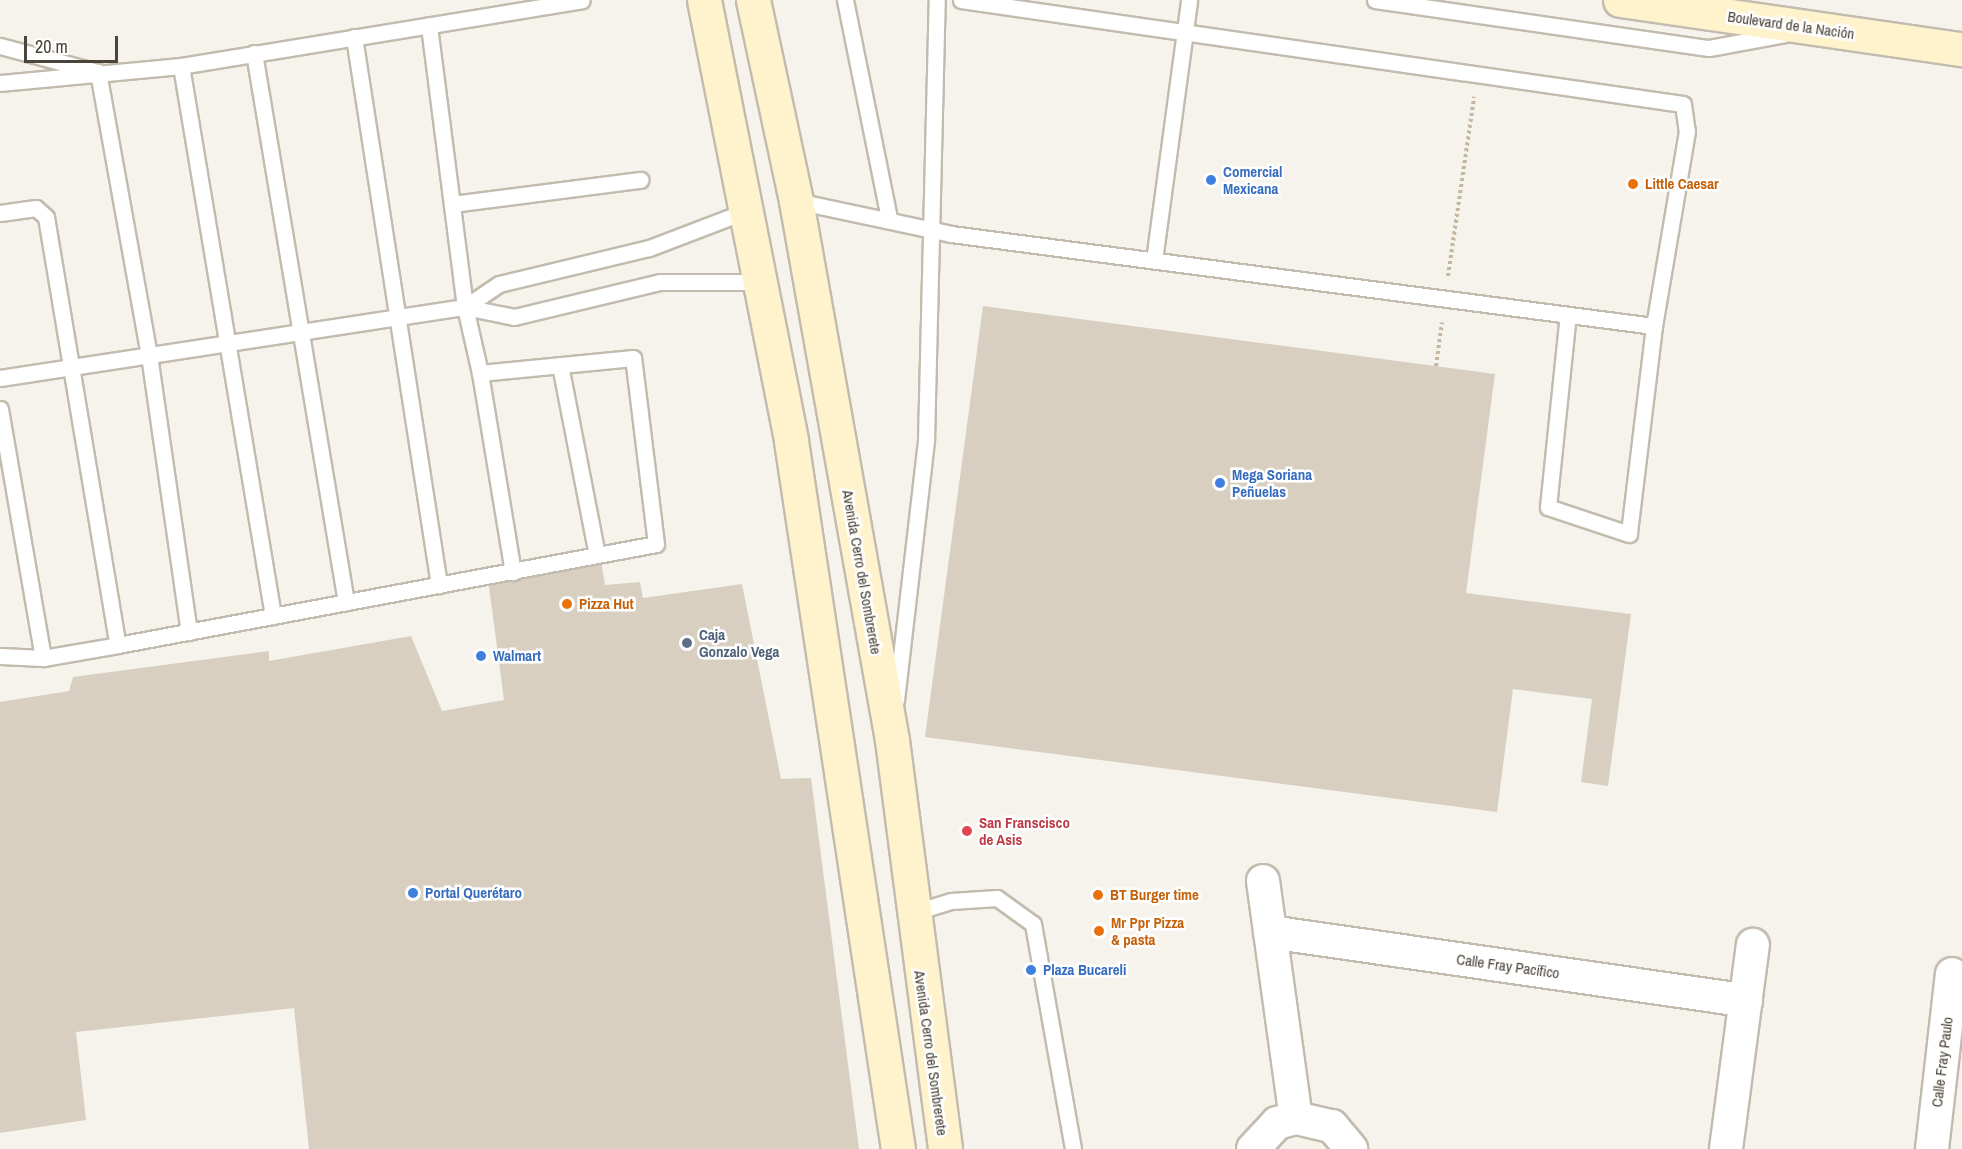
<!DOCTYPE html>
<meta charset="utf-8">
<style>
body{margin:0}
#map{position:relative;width:1962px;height:1149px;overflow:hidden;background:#f6f3ec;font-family:"Archivo Narrow",sans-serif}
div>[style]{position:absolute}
.building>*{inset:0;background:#d8cfc1}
.path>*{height:4px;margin-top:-2px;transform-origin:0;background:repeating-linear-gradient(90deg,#c4b79f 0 3px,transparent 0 6px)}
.roads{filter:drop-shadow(2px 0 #c2bbae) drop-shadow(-2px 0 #c2bbae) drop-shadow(0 2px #c2bbae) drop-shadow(0 -2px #c2bbae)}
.service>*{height:15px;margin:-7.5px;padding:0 7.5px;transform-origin:7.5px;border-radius:7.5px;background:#fff}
.minor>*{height:32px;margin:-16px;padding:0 16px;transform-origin:16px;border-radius:16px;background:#fff}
.secondary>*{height:33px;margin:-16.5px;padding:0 16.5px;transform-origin:16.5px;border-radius:16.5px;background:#fff3cd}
.dots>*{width:16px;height:16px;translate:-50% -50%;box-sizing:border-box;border:3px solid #fff;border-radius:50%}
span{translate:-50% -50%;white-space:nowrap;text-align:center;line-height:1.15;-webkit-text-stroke:5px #fff;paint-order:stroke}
.street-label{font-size:15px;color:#4b4439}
.shop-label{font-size:15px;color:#366cbe;font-weight:700}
.left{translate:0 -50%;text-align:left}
.food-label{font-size:15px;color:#c56008;font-weight:700}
.service-label{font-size:15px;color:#4e5e75;font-weight:700}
.health-label{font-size:15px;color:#be3a42;font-weight:700}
.scale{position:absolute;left:24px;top:36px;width:94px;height:27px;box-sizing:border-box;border:3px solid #4b4439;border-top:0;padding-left:8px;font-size:18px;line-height:21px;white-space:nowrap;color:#4b4439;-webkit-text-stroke:4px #fff;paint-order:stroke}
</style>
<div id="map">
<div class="building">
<i style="clip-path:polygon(983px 306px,1495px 374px,1466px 593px,1631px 614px,1608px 786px,1581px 782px,1592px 699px,1513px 689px,1497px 812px,925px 737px)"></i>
<i style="clip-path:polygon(600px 556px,605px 585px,640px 582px,643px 598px,742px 584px,781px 779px,811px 778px,859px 1149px,309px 1149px,294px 1008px,76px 1032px,86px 1120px,0 1133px,0 702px,69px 691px,73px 677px,269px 651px,269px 661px,411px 636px,442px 711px,504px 700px,487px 572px)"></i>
</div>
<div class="path">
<i style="left:1448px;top:276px;width:181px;rotate:-81.7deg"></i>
<i style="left:1436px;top:366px;width:44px;rotate:-82.2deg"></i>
</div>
<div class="roads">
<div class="service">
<i style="left:845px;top:0;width:223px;rotate:78.6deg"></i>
<i style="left:961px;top:0;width:729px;rotate:8.2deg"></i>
<i style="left:1683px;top:104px;width:27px;rotate:82deg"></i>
<i style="left:1687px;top:131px;width:198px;rotate:99.6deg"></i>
<i style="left:1654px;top:326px;width:209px;rotate:96.9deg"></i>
<i style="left:1629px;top:534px;width:85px;rotate:-161.6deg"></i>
<i style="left:1548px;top:507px;width:193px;rotate:-84.1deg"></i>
<i style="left:1375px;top:0;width:337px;rotate:8.2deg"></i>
<i style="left:1709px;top:48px;width:77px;rotate:-10.4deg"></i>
<i style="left:354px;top:37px;width:555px;rotate:81.18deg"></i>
<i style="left:0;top:46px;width:101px;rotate:14.9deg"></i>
<i style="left:98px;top:72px;width:288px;rotate:79.8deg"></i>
<i style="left:149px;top:355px;width:280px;rotate:81.8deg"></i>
<i style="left:254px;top:53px;width:557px;rotate:80.49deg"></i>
<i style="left:181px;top:66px;width:558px;rotate:80.5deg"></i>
<i style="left:0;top:83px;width:182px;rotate:-5.4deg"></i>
<i style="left:181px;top:66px;width:406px;rotate:-9.3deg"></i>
<i style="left:796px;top:201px;width:158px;rotate:12deg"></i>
<i style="left:951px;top:234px;width:709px;rotate:7.46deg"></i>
<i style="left:452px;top:204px;width:190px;rotate:-7.3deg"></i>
<i style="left:0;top:213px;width:36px;rotate:-8deg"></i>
<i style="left:36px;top:208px;width:13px;rotate:42deg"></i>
<i style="left:46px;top:217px;width:434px;rotate:80.5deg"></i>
<i style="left:1154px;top:260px;width:262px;rotate:-82.3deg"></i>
<i style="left:465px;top:307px;width:41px;rotate:-34.1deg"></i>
<i style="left:499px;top:284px;width:154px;rotate:-13.5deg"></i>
<i style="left:649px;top:248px;width:104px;rotate:-20.9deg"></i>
<i style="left:560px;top:365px;width:189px;rotate:79deg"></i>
<i style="left:480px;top:373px;width:202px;rotate:80.6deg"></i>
<i style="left:0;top:378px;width:470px;rotate:-8.7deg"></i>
<i style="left:465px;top:307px;width:50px;rotate:11.5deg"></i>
<i style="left:514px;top:317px;width:150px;rotate:-13.5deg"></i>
<i style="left:660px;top:282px;width:100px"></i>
<i style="left:0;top:409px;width:253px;rotate:80.2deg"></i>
<i style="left:0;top:656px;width:43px;rotate:2.7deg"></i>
<i style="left:43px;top:658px;width:76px;rotate:-9.8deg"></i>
<i style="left:118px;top:645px;width:547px;rotate:-10.63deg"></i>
<i style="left:656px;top:544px;width:187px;rotate:-97deg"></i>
<i style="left:633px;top:358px;width:154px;rotate:174.4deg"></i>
<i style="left:480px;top:373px;width:68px;rotate:-102.8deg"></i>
<i style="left:465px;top:307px;width:284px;rotate:-97.3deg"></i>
<i style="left:896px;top:700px;width:262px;rotate:-83.4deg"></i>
<i style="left:926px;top:440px;width:440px;rotate:-88.6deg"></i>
<i style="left:912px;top:913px;width:41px;rotate:-17.1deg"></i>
<i style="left:951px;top:901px;width:46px;rotate:-3.7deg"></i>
<i style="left:997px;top:898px;width:44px;rotate:35.8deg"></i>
<i style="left:1033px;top:924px;width:229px;rotate:79.9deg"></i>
</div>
<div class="minor">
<i style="left:1263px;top:881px;width:239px;rotate:82.1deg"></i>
<i style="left:1270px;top:932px;width:481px;rotate:8.2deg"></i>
<i style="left:1253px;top:1149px;width:35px;rotate:-47deg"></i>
<i style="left:1277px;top:1123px;width:20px;rotate:-15deg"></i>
<i style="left:1296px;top:1118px;width:37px;rotate:13deg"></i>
<i style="left:1332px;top:1126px;width:30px;rotate:50deg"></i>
<i style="left:1726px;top:1149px;width:206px;rotate:-82.5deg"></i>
<i style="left:1932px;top:1149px;width:176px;rotate:-83.5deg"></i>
</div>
<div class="secondary">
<i style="left:704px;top:0;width:449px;rotate:78.8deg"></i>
<i style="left:791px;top:441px;width:716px;rotate:81.41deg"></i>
<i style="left:753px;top:0;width:206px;rotate:77.9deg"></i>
<i style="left:796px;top:201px;width:547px;rotate:79.9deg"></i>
<i style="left:892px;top:740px;width:412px;rotate:82.6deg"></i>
<i style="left:1620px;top:0;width:345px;rotate:8.2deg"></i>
</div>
</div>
<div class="dots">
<i style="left:1211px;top:180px;background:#3f7fe0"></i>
<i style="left:1633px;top:184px;background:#e8710a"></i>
<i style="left:1220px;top:483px;background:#3f7fe0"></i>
<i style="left:567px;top:604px;background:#e8710a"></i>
<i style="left:687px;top:643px;background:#5c6f8a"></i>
<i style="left:481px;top:656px;background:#3f7fe0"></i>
<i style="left:967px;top:831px;background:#e0444e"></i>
<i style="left:413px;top:893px;background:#3f7fe0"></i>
<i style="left:1098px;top:895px;background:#e8710a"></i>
<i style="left:1099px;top:931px;background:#e8710a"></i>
<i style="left:1031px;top:970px;background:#3f7fe0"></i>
</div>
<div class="street-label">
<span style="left:1791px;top:25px;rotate:8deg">Boulevard de la Nación</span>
<span style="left:862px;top:572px;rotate:80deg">Avenida Cerro del Sombrerete</span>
<span style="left:1508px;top:966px;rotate:8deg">Calle Fray Pacífico</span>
<span style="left:931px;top:1053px;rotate:82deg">Avenida Cerro del Sombrerete</span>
<span style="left:1942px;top:1062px;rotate:-83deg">Calle Fray Paulo</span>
</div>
<div class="shop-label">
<span class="left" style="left:1223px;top:180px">Comercial<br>Mexicana</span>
<span class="left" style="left:1232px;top:483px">Mega Soriana<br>Peñuelas</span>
<span class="left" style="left:493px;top:656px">Walmart</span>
<span class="left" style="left:425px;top:893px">Portal Querétaro</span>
<span class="left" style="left:1043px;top:970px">Plaza Bucareli</span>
</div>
<div class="food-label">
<span class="left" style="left:1645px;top:184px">Little Caesar</span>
<span class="left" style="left:579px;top:604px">Pizza Hut</span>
<span class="left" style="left:1110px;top:895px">BT Burger time</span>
<span class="left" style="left:1111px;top:931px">Mr Ppr Pizza<br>&amp; pasta</span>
</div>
<div class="service-label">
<span class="left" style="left:699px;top:643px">Caja<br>Gonzalo Vega</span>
</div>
<div class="health-label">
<span class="left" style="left:979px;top:831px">San Franscisco<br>de Asis</span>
</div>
<div class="scale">20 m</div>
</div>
